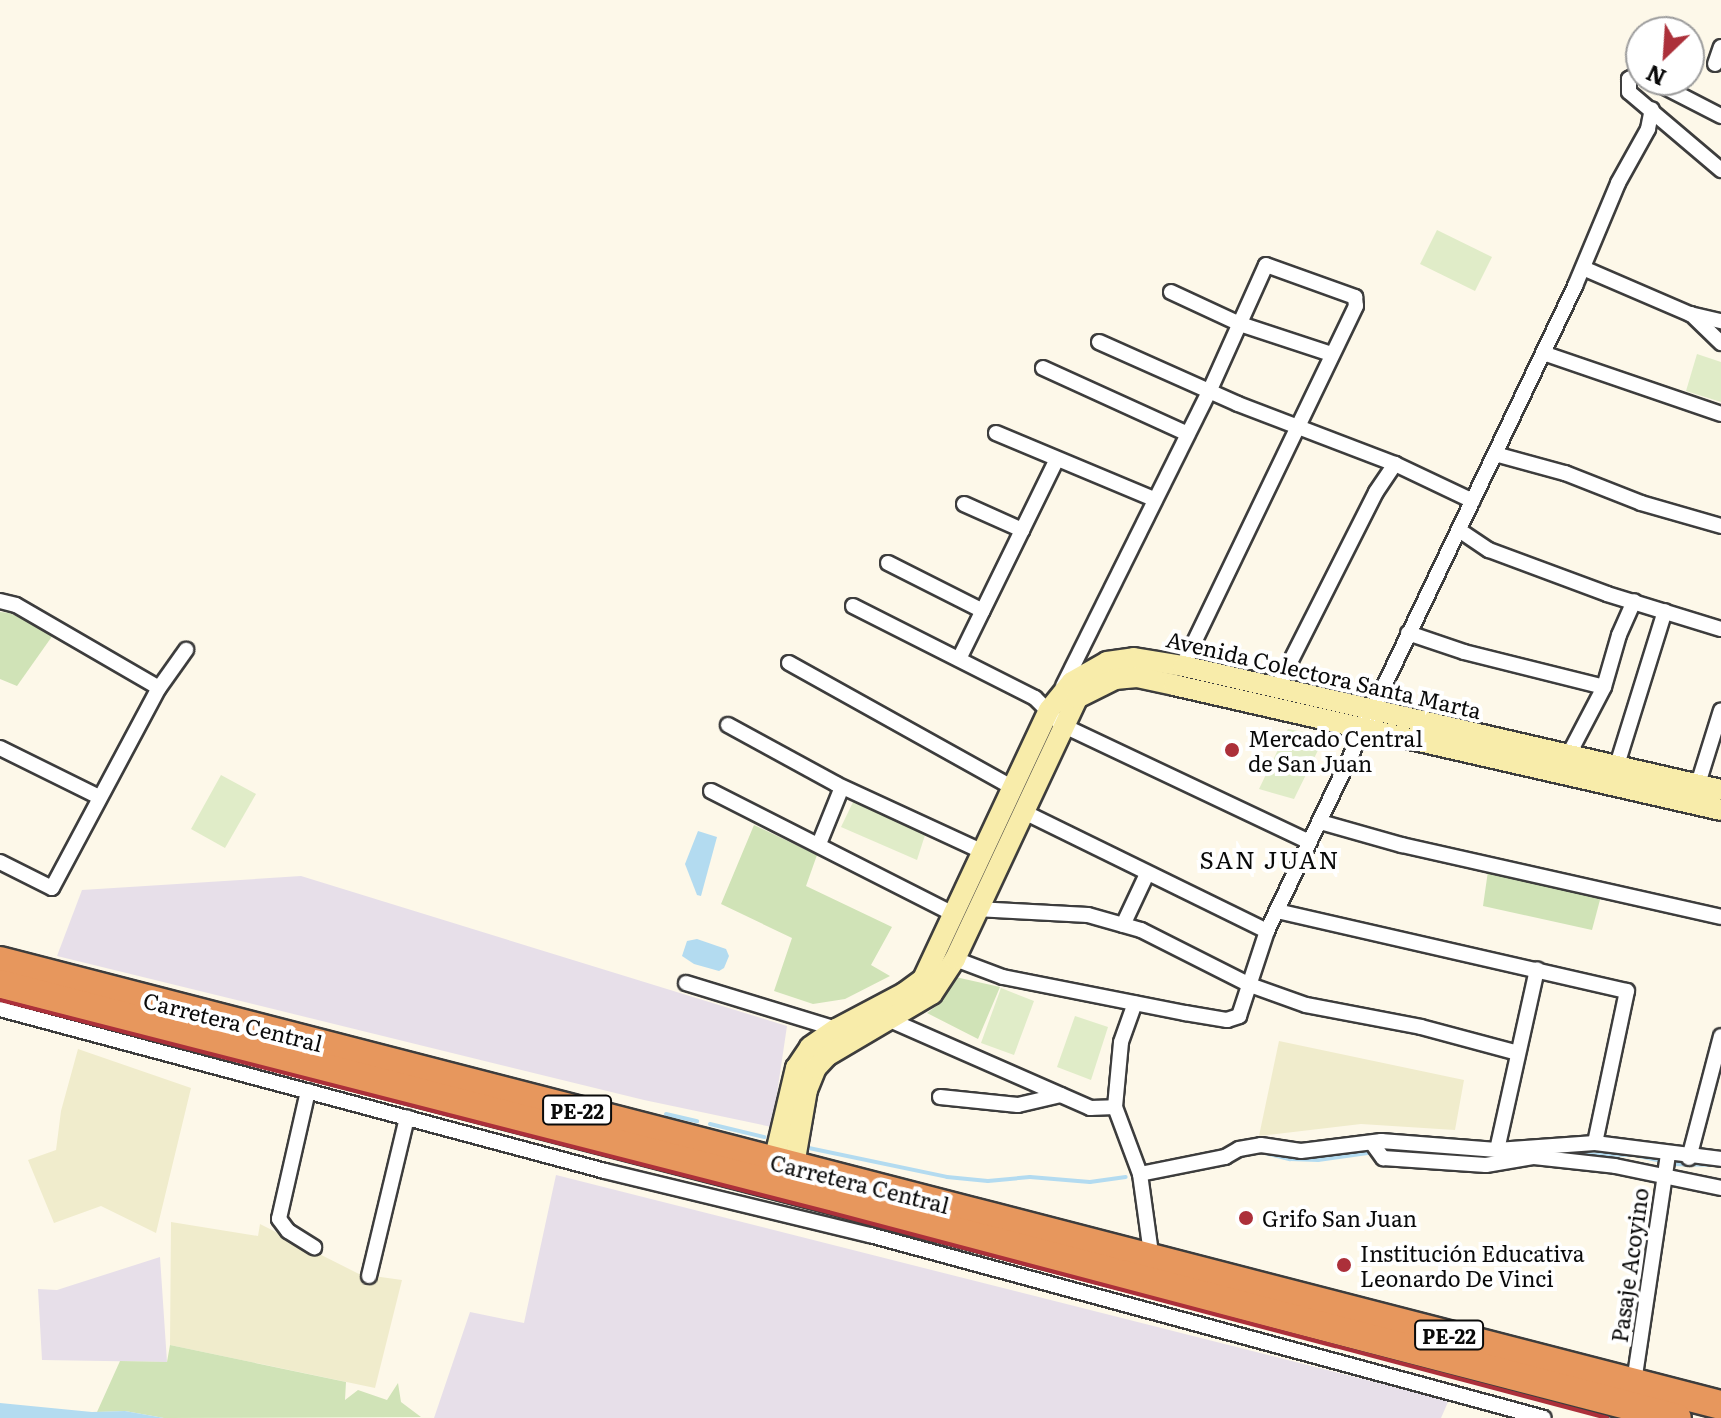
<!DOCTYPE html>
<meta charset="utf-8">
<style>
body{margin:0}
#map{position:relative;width:1721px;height:1418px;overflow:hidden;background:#fdf8e9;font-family:Literata,serif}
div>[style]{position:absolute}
.industrial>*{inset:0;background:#e7dfe9}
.farmland>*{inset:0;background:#f0eccc}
.green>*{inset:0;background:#d0e3b7}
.pitch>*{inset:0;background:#e0ecc8}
.water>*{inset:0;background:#b3dbf0}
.stream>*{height:4px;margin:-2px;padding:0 2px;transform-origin:2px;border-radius:2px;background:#b3dbf0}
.roads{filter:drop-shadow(2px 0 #3d3d3d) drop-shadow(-2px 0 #3d3d3d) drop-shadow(0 2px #3d3d3d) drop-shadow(0 -2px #3d3d3d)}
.street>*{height:14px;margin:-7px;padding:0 7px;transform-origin:7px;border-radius:7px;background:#fff}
.secondary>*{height:20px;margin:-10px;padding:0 10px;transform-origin:10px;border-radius:10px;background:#f8ecaa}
.highway>*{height:28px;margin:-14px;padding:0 14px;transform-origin:14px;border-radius:14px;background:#e7975d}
.rail>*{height:4px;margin:-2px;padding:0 2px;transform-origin:2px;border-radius:2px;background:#ac303a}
.dots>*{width:22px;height:22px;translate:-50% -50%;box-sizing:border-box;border:4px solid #fff;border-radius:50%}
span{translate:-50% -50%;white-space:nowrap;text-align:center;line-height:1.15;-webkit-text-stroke:8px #fff;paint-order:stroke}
.shield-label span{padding:2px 6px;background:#fff;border:2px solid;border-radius:6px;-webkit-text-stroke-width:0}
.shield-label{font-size:20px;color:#0a0a0a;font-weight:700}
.street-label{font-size:22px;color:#0a0a0a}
.poi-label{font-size:22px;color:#0a0a0a}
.left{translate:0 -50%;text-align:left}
.neighbourhood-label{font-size:24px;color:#0a0a0a;letter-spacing:2px}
.north{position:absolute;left:1625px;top:16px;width:80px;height:80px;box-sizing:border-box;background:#fff;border:2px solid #9d9d9d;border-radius:50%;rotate:205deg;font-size:22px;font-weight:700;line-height:32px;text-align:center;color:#0a0a0a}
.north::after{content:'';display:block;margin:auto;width:28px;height:36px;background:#ac303a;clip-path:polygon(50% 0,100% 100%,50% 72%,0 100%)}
</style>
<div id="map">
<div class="industrial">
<i style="clip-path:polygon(301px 876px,787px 1026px,772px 1127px,644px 1100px,57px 956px,82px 890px)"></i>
<i style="clip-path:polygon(556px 1175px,1438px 1398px,1448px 1402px,1441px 1418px,434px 1418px,470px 1312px,524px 1323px)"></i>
<i style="clip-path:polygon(160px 1257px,167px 1362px,42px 1360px,38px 1289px,57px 1290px)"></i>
</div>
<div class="farmland">
<i style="clip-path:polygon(1279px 1041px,1464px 1080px,1455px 1130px,1361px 1124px,1259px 1136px)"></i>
<i style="clip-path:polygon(78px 1049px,191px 1088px,156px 1233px,101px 1206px,54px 1223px,28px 1160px,56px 1150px,61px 1111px)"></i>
<i style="clip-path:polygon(171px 1222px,258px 1236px,260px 1224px,359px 1274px,402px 1280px,375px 1388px,170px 1345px)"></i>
</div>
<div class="green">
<i style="clip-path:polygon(0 612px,10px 613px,53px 635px,17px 686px,0 679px)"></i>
<i style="clip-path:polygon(754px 825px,817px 855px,806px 886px,892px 927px,871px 965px,890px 976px,845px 999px,813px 1004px,774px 991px,792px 938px,721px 904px)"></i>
<i style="clip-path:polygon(1488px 871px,1601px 896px,1592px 930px,1483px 906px)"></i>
<i style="clip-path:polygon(951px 976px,1000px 987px,978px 1039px,927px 1013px,942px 1002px)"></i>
<i style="clip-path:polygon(170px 1345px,346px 1382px,345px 1400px,358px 1390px,387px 1400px,398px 1383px,401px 1402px,421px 1417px,164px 1418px,125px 1411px,97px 1412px,120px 1361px,167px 1362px)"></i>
</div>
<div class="pitch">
<i style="clip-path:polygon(1437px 230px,1492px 257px,1475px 291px,1420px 264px)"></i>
<i style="clip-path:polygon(1697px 354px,1721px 362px,1721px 402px,1686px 391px)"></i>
<i style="clip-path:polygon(1288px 729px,1325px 736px,1294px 799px,1259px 789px)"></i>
<i style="clip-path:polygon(221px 775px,256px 794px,225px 848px,191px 829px)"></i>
<i style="clip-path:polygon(854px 800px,925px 835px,917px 860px,841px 827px)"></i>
<i style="clip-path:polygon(1001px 988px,1034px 1001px,1014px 1055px,981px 1043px)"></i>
<i style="clip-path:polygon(1075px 1016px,1108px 1027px,1091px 1080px,1057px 1067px)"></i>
</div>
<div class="water">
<i style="clip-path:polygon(698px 831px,717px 837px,701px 896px,697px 895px,685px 864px)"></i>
<i style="clip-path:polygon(697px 939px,726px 949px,729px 956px,724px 968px,719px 971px,694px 964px,682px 956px,687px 941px)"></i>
<i style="clip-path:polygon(0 1403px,92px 1412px,125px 1411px,164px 1418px,0 1418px)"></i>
</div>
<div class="stream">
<i style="left:666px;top:1114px;width:32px;rotate:13deg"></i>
<i style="left:710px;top:1124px;width:56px;rotate:13.5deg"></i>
<i style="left:804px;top:1147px;width:146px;rotate:11.8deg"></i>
<i style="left:947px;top:1177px;width:41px;rotate:5.6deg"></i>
<i style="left:988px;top:1181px;width:42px;rotate:-5.4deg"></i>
<i style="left:1030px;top:1177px;width:60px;rotate:4.8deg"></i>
<i style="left:1090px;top:1182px;width:36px;rotate:-8deg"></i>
<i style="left:1261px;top:1152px;width:30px;rotate:14deg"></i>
<i style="left:1290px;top:1159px;width:28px;rotate:2deg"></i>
<i style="left:1318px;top:1160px;width:50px;rotate:-8deg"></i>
<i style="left:1567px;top:1154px;width:68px;rotate:0.8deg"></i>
<i style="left:1635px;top:1155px;width:28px;rotate:13deg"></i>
<i style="left:1670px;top:1164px;width:51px;rotate:1.1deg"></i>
<i style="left:1185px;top:1171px;width:39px;rotate:-10deg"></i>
</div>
<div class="roads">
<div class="street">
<i style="left:1715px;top:64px;width:18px;rotate:-71deg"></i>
<i style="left:1641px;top:72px;width:14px;rotate:150deg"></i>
<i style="left:1629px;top:79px;width:13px;rotate:90deg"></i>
<i style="left:1629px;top:92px;width:121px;rotate:40.3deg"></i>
<i style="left:1651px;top:80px;width:79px;rotate:27.2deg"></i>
<i style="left:1583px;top:268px;width:116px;rotate:23.3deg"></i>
<i style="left:1690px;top:314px;width:32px;rotate:13deg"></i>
<i style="left:1171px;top:292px;width:76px;rotate:24.9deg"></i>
<i style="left:1240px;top:324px;width:96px;rotate:18.2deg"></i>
<i style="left:1691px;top:314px;width:42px;rotate:44deg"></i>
<i style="left:1099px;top:342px;width:152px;rotate:24deg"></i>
<i style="left:1238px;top:404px;width:168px;rotate:20.9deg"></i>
<i style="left:1395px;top:464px;width:86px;rotate:25.4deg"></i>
<i style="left:1543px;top:353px;width:188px;rotate:18.9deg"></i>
<i style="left:1043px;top:368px;width:159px;rotate:24.5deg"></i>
<i style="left:996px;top:433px;width:171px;rotate:22.7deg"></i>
<i style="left:1495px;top:454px;width:73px;rotate:15.2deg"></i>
<i style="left:1565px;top:473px;width:82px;rotate:21.5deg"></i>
<i style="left:1641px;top:503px;width:83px;rotate:16deg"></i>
<i style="left:964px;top:504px;width:64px;rotate:24.1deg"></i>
<i style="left:1459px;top:530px;width:36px;rotate:34deg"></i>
<i style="left:1489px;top:550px;width:126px;rotate:20.4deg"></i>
<i style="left:1607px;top:594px;width:119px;rotate:17.1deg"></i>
<i style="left:888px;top:563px;width:106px;rotate:26.8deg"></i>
<i style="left:0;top:601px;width:16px;rotate:14deg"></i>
<i style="left:16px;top:605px;width:165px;rotate:30.1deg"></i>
<i style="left:853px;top:606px;width:204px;rotate:26.8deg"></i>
<i style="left:1035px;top:698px;width:38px;rotate:45deg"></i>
<i style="left:1062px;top:725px;width:274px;rotate:25.3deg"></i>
<i style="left:1408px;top:633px;width:59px;rotate:18.7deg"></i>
<i style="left:1464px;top:652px;width:144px;rotate:14deg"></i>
<i style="left:959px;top:659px;width:220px;rotate:-63.9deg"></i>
<i style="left:789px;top:663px;width:255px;rotate:29.1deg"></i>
<i style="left:1063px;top:686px;width:328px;rotate:-63.6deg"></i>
<i style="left:1209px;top:392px;width:139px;rotate:-65.8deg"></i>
<i style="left:1266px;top:265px;width:95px;rotate:19.8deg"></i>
<i style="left:1355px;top:297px;width:9px;rotate:84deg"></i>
<i style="left:1356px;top:306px;width:399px;rotate:115.7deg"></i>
<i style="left:1278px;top:686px;width:217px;rotate:-63.2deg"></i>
<i style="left:1376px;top:492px;width:34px;rotate:-56deg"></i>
<i style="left:728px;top:725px;width:123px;rotate:28.6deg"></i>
<i style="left:836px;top:784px;width:162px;rotate:24.8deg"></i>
<i style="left:0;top:748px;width:110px;rotate:26.3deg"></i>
<i style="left:1569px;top:754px;width:76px;rotate:-62.4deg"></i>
<i style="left:1604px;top:687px;width:54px;rotate:-73.9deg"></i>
<i style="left:1619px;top:635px;width:37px;rotate:-66deg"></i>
<i style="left:1617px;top:765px;width:161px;rotate:-72.7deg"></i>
<i style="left:1698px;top:784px;width:77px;rotate:-72.7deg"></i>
<i style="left:711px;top:791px;width:274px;rotate:26.9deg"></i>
<i style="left:1022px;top:811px;width:273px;rotate:26.1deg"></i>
<i style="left:1320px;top:822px;width:85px;rotate:15.7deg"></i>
<i style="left:1402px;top:845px;width:327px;rotate:12.7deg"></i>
<i style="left:819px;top:844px;width:61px;rotate:-68deg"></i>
<i style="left:0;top:862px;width:58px;rotate:26.6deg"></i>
<i style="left:52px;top:888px;width:227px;rotate:-61.9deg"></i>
<i style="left:159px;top:688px;width:47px;rotate:-54.6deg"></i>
<i style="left:976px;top:909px;width:112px;rotate:3.1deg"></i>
<i style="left:1088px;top:915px;width:55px;rotate:15.8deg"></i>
<i style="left:1141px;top:930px;width:122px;rotate:26.8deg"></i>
<i style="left:1250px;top:985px;width:59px;rotate:19.7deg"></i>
<i style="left:1306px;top:1005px;width:117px;rotate:10.8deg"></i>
<i style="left:1421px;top:1027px;width:100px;rotate:15deg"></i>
<i style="left:1277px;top:911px;width:359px;rotate:12.9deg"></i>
<i style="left:1627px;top:991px;width:155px;rotate:101.9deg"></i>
<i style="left:1123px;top:925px;width:56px;rotate:-64.8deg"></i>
<i style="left:955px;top:959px;width:51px;rotate:20.6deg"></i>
<i style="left:1003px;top:977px;width:186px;rotate:11.2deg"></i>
<i style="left:1185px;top:1013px;width:43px;rotate:9.5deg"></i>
<i style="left:1227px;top:1020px;width:13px;rotate:-18deg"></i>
<i style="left:1239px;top:1016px;width:89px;rotate:-71.8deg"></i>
<i style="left:1267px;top:931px;width:715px;rotate:-64.47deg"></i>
<i style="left:1575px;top:286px;width:112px;rotate:-67.3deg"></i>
<i style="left:1618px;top:183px;width:62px;rotate:-60.9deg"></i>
<i style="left:1648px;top:129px;width:20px;rotate:-79deg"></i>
<i style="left:686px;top:983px;width:157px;rotate:17deg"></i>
<i style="left:0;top:1009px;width:626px;rotate:14.99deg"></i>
<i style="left:605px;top:1171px;width:273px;rotate:13.6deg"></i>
<i style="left:870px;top:1235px;width:698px;rotate:15.19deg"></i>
<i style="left:890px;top:1020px;width:219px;rotate:23.7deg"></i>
<i style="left:1090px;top:1108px;width:25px;rotate:-2deg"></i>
<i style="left:1115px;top:1107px;width:72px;rotate:69.5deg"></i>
<i style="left:1140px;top:1174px;width:88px;rotate:82.1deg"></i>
<i style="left:308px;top:1091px;width:131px;rotate:102.8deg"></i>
<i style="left:279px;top:1219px;width:15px;rotate:53deg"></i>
<i style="left:288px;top:1231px;width:31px;rotate:32deg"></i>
<i style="left:940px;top:1097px;width:78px;rotate:5.9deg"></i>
<i style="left:1018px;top:1105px;width:44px;rotate:-13.1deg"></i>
<i style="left:1115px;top:1107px;width:65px;rotate:-84.7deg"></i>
<i style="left:1121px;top:1042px;width:41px;rotate:-70.3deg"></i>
<i style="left:1372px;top:1143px;width:19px;rotate:54deg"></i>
<i style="left:1383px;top:1158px;width:103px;rotate:3.9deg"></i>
<i style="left:1486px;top:1165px;width:49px;rotate:-9.5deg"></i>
<i style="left:1534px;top:1157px;width:81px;rotate:6.3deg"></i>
<i style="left:1615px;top:1166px;width:108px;rotate:11.7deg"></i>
<i style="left:1497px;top:1150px;width:185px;rotate:-77.5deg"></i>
<i style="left:1689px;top:1158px;width:126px;rotate:-75.3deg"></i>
<i style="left:1140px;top:1174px;width:87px;rotate:-11.3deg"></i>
<i style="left:1225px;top:1157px;width:16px;rotate:-30deg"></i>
<i style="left:1239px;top:1149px;width:22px;rotate:-10deg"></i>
<i style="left:1261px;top:1145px;width:40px;rotate:8.5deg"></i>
<i style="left:1301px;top:1151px;width:81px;rotate:-7.1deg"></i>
<i style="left:1381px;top:1141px;width:116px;rotate:4.4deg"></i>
<i style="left:1497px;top:1150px;width:98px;rotate:-4.1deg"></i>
<i style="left:1595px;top:1143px;width:127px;rotate:7.2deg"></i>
<i style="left:369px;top:1276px;width:163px;rotate:-76.5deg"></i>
<i style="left:1634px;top:1382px;width:231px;rotate:-81.5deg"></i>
</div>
<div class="secondary">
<i style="left:774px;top:1161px;width:96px;rotate:-76.7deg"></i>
<i style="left:796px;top:1068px;width:25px;rotate:-56deg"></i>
<i style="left:810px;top:1047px;width:32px;rotate:-35deg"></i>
<i style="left:836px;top:1029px;width:77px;rotate:-27.9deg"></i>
<i style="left:904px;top:993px;width:24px;rotate:-36deg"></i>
<i style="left:923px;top:979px;width:297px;rotate:-64.9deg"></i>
<i style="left:1049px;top:710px;width:36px;rotate:-51deg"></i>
<i style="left:1072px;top:682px;width:40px;rotate:-29.7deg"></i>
<i style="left:1107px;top:662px;width:27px;rotate:-8deg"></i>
<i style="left:1134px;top:658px;width:50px;rotate:9.3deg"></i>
<i style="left:1183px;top:666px;width:552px;rotate:12.98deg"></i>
<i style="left:794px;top:1165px;width:76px;rotate:-80.2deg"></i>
<i style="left:807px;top:1090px;width:24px;rotate:-68deg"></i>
<i style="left:816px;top:1068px;width:16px;rotate:-47deg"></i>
<i style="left:827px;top:1056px;width:122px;rotate:-30.6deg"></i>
<i style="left:932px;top:994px;width:42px;rotate:-56.7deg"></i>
<i style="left:955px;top:959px;width:288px;rotate:-64.9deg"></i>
<i style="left:1077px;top:698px;width:42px;rotate:-26.6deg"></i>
<i style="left:1115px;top:679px;width:22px;rotate:-5deg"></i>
<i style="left:1137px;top:677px;width:38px;rotate:12deg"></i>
<i style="left:1174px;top:685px;width:561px;rotate:12.87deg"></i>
</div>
<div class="highway">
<i style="left:0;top:961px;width:1777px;rotate:14.47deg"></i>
<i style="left:0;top:984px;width:1732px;rotate:14.51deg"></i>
</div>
</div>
<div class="rail">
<i style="left:0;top:1000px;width:855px;rotate:14.36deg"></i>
<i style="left:828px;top:1212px;width:806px;rotate:14.81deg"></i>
</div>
<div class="dots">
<i style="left:1232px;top:750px;background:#ac303a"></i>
<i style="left:1246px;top:1218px;background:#ac303a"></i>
<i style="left:1344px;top:1265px;background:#ac303a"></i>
</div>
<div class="shield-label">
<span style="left:577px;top:1110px">PE-22</span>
<span style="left:1449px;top:1335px">PE-22</span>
</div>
<div class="street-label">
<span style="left:1324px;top:674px;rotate:13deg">Avenida Colectora Santa Marta</span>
<span style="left:233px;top:1021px;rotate:14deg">Carretera Central</span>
<span style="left:860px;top:1183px;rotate:14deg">Carretera Central</span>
<span style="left:1629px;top:1265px;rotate:-82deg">Pasaje Acoyino</span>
</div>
<div class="poi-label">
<span class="left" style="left:1248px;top:750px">Mercado Central<br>de San Juan</span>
<span class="left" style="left:1262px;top:1218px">Grifo San Juan</span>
<span class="left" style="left:1360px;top:1265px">Institución Educativa<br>Leonardo De Vinci</span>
</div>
<div class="neighbourhood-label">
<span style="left:1270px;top:859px">SAN JUAN</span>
</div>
<div class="north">N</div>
</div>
